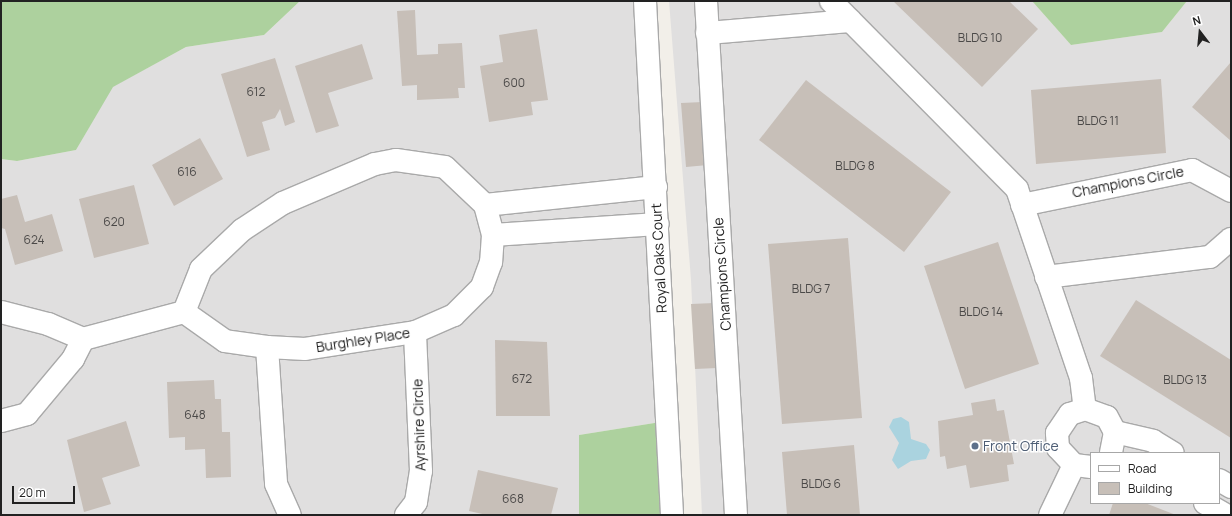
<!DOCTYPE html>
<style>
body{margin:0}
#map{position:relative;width:1232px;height:516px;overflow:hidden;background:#f2efe9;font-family:Manrope,sans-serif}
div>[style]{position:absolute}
.residential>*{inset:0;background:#e0dfdf}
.forest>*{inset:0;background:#add19e}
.water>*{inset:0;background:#aad3df}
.building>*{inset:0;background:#c7bfb8}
.roads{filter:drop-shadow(1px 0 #a9a9a9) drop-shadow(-1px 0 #a9a9a9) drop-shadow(0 1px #a9a9a9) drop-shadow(0 -1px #a9a9a9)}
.minor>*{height:22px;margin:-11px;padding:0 11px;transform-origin:11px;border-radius:11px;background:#fff}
.dots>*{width:11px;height:11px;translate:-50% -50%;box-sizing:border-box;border:2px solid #fff;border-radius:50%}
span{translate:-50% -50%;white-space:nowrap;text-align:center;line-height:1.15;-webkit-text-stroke:3px #fff;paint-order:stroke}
.number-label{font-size:12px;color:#4b4948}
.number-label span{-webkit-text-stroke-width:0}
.street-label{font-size:14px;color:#222}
.service-label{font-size:14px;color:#4e5e75}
.left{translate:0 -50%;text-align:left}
.frame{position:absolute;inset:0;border:2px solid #222;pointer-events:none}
.legend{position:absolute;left:1090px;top:452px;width:130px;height:52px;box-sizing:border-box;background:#fff;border:1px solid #a7a7a7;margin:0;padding:5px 7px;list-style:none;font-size:12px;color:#222}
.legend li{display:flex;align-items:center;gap:8px;height:20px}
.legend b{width:20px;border:1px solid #a7a7a7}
.north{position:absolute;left:1180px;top:12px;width:40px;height:40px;-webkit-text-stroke:3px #fff;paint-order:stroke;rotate:344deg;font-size:11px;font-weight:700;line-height:16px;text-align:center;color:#222}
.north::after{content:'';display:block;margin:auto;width:14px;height:18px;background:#222;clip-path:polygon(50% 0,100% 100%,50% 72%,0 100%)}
.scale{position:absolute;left:12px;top:486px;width:63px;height:18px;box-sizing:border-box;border:2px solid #222;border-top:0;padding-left:5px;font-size:12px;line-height:14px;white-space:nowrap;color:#222;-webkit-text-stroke:3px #fff;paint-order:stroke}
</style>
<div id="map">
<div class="residential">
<i style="clip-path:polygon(300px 1px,645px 1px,667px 421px,579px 435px,579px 515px,1px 515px,1px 159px,17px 161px,76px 150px,112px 87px,186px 47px,264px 35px)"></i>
<i style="clip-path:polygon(evenodd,669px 1px,1032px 1px,1071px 45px,1162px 32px,1187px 1px,1231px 1px,1231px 515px,702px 515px,691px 280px,669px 1px,1091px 453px,1219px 453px,1219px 503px,1091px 503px,1091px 453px)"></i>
</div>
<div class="forest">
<i style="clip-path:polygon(1px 1px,300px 1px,264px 35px,186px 47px,113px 87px,76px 150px,17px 161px,1px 159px)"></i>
<i style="clip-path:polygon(1032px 1px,1187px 1px,1162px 32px,1071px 45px)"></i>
<i style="clip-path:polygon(667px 421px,672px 515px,579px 515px,579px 435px)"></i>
</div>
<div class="water">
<i style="clip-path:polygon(901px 417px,909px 422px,911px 439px,926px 444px,930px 450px,926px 459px,911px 461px,898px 469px,892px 460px,899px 443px,889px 427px,893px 419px)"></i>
</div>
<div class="building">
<i style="clip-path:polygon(893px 1px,1009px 1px,1038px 29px,982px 87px)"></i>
<i style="clip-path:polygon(415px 10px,417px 55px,438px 54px,438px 44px,462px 43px,465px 88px,458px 88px,459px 98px,417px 100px,417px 85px,402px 86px,397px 11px)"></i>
<i style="clip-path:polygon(537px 29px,548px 100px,531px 102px,533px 115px,489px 122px,480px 66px,503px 62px,499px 35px)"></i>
<i style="clip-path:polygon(362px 44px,373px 79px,328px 93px,339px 126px,316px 133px,295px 66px)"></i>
<i style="clip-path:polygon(275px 58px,295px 122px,285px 126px,280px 109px,275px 118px,262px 122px,270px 150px,247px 157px,221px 74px)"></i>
<i style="clip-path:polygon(1231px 62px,1231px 141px,1192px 107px)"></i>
<i style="clip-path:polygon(1161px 79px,1166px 153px,1036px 164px,1031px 90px)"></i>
<i style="clip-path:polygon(806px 80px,951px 192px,904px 252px,759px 140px)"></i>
<i style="clip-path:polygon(703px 102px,708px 165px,686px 167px,681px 103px)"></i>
<i style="clip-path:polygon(200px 138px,223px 179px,174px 206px,152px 165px)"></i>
<i style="clip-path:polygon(134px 185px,149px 244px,94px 258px,79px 199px)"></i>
<i style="clip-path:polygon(17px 195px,25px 222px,52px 214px,63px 251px,15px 265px,5px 229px,1px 228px,1px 199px)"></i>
<i style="clip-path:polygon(848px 238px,862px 418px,782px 424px,768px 244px)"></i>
<i style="clip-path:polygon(998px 242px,1039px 364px,965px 389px,924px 266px)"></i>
<i style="clip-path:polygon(1136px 300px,1231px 360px,1231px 438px,1100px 356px)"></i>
<i style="clip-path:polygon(714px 303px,717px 368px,695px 369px,691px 304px)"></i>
<i style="clip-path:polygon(495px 340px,547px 342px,550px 416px,496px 416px)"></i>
<i style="clip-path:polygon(214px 380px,215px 399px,221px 399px,222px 432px,230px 432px,231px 477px,206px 478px,205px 449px,185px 450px,185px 437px,169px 438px,167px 382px)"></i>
<i style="clip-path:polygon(995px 399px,997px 411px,1004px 410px,1014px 464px,1007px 465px,1009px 481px,970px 488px,966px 465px,947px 469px,945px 456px,940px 457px,938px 421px,973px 415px,971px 403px)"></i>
<i style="clip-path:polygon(126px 421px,140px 466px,102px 478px,111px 504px,84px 512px,67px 440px)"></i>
<i style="clip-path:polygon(854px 445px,860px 515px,787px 515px,782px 452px)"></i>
<i style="clip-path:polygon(478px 470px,558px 488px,551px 515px,487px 515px,469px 511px)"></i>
<i style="clip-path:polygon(1113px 503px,1145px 503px,1176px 515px,1109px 515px)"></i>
</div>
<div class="roads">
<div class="minor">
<i style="left:645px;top:1px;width:515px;rotate:86.99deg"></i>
<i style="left:706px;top:1px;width:515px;rotate:86.66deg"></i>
<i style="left:831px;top:1px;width:264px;rotate:45.3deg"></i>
<i style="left:1017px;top:189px;width:200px;rotate:71.3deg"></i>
<i style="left:1081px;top:378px;width:31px;rotate:83deg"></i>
<i style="left:707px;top:33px;width:144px;rotate:-4.8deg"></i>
<i style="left:485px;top:205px;width:172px;rotate:-6deg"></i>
<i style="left:1022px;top:205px;width:174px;rotate:-11.6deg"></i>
<i style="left:1192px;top:170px;width:44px;rotate:28.3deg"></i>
<i style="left:493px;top:235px;width:165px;rotate:-3.8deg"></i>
<i style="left:1046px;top:277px;width:165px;rotate:-7deg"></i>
<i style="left:1210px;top:257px;width:28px;rotate:-41deg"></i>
<i style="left:1px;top:312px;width:49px;rotate:14.3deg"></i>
<i style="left:48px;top:324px;width:38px;rotate:23deg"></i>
<i style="left:83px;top:339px;width:105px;rotate:-15deg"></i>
<i style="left:184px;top:312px;width:46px;rotate:-68.4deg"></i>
<i style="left:201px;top:269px;width:57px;rotate:-43.6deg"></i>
<i style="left:242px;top:230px;width:49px;rotate:-33.4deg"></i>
<i style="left:283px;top:203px;width:100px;rotate:-23deg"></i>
<i style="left:375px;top:164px;width:21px;rotate:-11deg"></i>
<i style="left:396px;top:160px;width:49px;rotate:8.1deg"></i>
<i style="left:445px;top:167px;width:55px;rotate:43.5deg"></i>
<i style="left:485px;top:205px;width:31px;rotate:75deg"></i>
<i style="left:493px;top:235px;width:27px;rotate:94deg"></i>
<i style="left:491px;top:262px;width:27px;rotate:110deg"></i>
<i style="left:482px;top:287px;width:40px;rotate:135deg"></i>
<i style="left:454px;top:315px;width:43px;rotate:156.4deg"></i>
<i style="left:415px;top:332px;width:111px;rotate:171.2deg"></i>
<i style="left:305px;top:349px;width:38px;rotate:-177deg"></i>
<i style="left:267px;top:347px;width:42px;rotate:-171.9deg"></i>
<i style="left:225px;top:341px;width:50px;rotate:-144.7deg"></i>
<i style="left:267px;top:347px;width:137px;rotate:86.2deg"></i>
<i style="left:276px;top:484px;width:34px;rotate:66deg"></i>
<i style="left:1px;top:421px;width:27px;rotate:-15deg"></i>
<i style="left:27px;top:414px;width:72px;rotate:-50.1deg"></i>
<i style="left:73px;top:359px;width:22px;rotate:-63deg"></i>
<i style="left:1115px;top:432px;width:39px;rotate:13deg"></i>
<i style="left:1153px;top:441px;width:23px;rotate:31deg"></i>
<i style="left:1091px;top:467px;width:17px;rotate:-173deg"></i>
<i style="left:1074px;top:465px;width:23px;rotate:-133deg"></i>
<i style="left:1058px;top:448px;width:15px;rotate:-94deg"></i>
<i style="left:1057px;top:433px;width:23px;rotate:-56deg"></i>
<i style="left:1070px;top:414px;width:16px;rotate:-18deg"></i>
<i style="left:1085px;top:409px;width:23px;rotate:20deg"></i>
<i style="left:1107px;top:417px;width:17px;rotate:62deg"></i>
<i style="left:1115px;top:432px;width:21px;rotate:101deg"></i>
<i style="left:1219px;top:480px;width:14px;rotate:30deg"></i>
<i style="left:1205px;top:503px;width:24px;rotate:30deg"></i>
<i style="left:406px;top:515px;width:16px;rotate:-52deg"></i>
<i style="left:416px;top:502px;width:31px;rotate:-81deg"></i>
<i style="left:421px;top:471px;width:139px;rotate:-92.5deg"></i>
<i style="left:1050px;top:515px;width:55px;rotate:-64.4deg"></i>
</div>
</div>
<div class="dots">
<i style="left:975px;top:446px;background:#5c6f8a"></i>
</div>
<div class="number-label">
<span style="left:980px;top:38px">BLDG 10</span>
<span style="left:514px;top:83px">600</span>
<span style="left:256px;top:92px">612</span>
<span style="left:1098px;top:121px">BLDG 11</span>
<span style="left:855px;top:166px">BLDG 8</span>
<span style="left:187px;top:172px">616</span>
<span style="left:114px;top:222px">620</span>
<span style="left:34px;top:240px">624</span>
<span style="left:811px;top:289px">BLDG 7</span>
<span style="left:981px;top:312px">BLDG 14</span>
<span style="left:522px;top:379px">672</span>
<span style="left:1185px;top:380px">BLDG 13</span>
<span style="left:195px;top:415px">648</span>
<span style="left:821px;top:484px">BLDG 6</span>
<span style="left:513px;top:499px">668</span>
</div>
<div class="street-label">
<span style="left:1128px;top:182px;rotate:-11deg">Champions Circle</span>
<span style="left:659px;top:258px;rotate:-93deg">Royal Oaks Court</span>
<span style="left:722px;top:274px;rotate:-94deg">Champions Circle</span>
<span style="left:363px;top:340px;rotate:-9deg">Burghley Place</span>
<span style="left:419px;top:425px;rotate:-92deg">Ayrshire Circle</span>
</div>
<div class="service-label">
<span class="left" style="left:983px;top:446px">Front Office</span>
</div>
<div class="frame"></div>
<ul class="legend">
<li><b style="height:5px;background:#fff"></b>Road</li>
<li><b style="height:11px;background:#c7bfb8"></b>Building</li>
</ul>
<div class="north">N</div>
<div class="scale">20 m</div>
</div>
